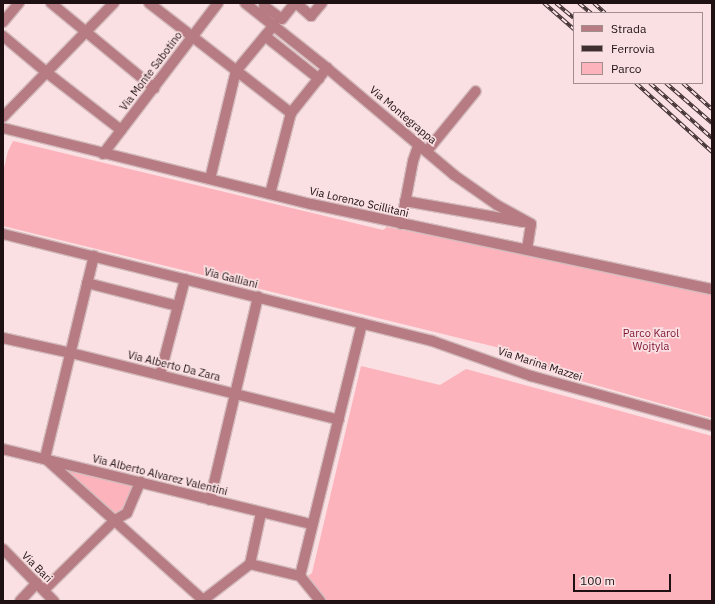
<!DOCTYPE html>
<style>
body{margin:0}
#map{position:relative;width:715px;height:604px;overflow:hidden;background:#fae0e2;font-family:"IBM Plex Sans",sans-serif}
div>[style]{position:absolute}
.green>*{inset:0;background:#fcb3bc}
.roads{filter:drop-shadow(1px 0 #d3bbbd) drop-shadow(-1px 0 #d3bbbd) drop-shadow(0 1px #d3bbbd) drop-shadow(0 -1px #d3bbbd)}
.minor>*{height:10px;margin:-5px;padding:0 5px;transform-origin:5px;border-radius:5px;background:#b77b83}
.rail>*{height:3.5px;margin-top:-1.75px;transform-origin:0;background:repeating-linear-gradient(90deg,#fae0e2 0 6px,#3e2e30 0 12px);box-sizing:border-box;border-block:1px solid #3e2e30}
span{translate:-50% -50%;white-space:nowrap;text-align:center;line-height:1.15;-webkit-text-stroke:3.5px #fae0e2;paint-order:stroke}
.street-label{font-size:11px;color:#1f1113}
.park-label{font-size:11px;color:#7c1331}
.frame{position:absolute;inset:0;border:4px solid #1f1113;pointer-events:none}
.legend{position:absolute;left:573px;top:12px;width:130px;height:72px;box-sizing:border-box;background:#fae0e2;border:1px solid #a28d8f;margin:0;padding:5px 7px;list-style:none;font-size:12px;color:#1f1113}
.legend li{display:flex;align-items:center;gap:8px;height:20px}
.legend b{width:20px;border:1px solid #a28d8f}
.scale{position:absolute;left:573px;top:574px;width:98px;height:18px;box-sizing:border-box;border:2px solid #1f1113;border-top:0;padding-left:5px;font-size:12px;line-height:14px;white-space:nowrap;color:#1f1113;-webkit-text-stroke:3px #fae0e2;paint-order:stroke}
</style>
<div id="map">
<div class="green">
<i style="clip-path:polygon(13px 141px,383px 230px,387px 227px,577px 264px,712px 295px,712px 418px,535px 368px,537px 357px,3px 226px,3px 172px,8px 151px)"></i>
<i style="clip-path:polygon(361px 366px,440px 385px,466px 369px,712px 436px,712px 601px,326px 601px,308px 576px,312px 573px)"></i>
<i style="clip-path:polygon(70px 469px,134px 483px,124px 509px,115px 515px,67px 472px)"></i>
</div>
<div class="roads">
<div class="minor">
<i style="left:51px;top:3px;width:134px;rotate:39.5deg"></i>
<i style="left:149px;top:3px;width:180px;rotate:37.8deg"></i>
<i style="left:245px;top:3px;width:105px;rotate:38.4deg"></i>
<i style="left:327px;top:68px;width:166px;rotate:40.1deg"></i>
<i style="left:454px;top:175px;width:52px;rotate:34.9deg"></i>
<i style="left:497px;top:205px;width:39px;rotate:29deg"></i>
<i style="left:531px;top:224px;width:24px;rotate:99deg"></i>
<i style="left:296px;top:3px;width:20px;rotate:41deg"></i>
<i style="left:311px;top:16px;width:17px;rotate:-50deg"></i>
<i style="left:264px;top:6px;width:22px;rotate:36deg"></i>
<i style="left:282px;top:19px;width:21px;rotate:-51deg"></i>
<i style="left:3px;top:22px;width:25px;rotate:-50deg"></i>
<i style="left:3px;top:36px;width:56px;rotate:39.9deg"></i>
<i style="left:46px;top:72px;width:95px;rotate:37.7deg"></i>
<i style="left:265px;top:36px;width:69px;rotate:38.5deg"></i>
<i style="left:3px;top:117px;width:159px;rotate:-45.8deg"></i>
<i style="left:3px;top:128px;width:317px;rotate:13.9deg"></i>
<i style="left:311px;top:204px;width:410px;rotate:12deg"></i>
<i style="left:427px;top:151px;width:77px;rotate:-50.8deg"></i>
<i style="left:103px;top:154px;width:190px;rotate:-52.7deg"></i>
<i style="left:210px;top:179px;width:111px;rotate:-76.5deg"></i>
<i style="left:236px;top:71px;width:60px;rotate:-50.4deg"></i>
<i style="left:270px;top:194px;width:84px;rotate:-75.5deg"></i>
<i style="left:291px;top:113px;width:58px;rotate:-51.3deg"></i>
<i style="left:405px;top:201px;width:120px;rotate:10.1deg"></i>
<i style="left:401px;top:224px;width:64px;rotate:-79.2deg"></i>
<i style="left:413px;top:161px;width:18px;rotate:-71deg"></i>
<i style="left:3px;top:234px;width:442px;rotate:14deg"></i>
<i style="left:432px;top:341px;width:105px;rotate:19.5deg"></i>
<i style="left:531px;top:376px;width:188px;rotate:15.4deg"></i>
<i style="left:87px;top:283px;width:94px;rotate:14.2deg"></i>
<i style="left:3px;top:338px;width:70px;rotate:12.4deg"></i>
<i style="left:71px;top:353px;width:276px;rotate:14deg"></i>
<i style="left:160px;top:375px;width:99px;rotate:-75.4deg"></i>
<i style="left:3px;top:449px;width:317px;rotate:13.7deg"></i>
<i style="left:45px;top:458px;width:208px;rotate:-76.4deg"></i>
<i style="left:47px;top:460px;width:210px;rotate:41.9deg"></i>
<i style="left:210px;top:500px;width:209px;rotate:-76.7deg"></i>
<i style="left:3px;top:549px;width:73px;rotate:45.6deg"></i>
<i style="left:250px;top:564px;width:52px;rotate:-77.8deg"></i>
<i style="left:300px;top:576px;width:260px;rotate:-76.2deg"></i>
<i style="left:300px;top:576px;width:32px;rotate:51deg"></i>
<i style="left:44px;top:590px;width:100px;rotate:-44.6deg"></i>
<i style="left:115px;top:520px;width:14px;rotate:-30deg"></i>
<i style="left:127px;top:513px;width:34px;rotate:-67deg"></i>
<i style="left:20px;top:601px;width:25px;rotate:-47deg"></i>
<i style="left:202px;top:601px;width:61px;rotate:-37.6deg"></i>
<i style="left:250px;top:564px;width:51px;rotate:13.5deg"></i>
</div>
</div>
<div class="rail">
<i style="left:544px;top:3px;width:40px;rotate:41deg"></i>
<i style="left:556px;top:3px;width:23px;rotate:40deg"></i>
<i style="left:579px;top:3px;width:16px;rotate:40deg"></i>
<i style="left:594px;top:3px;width:15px;rotate:42deg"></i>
<i style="left:636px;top:83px;width:103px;rotate:42.2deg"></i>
<i style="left:650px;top:83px;width:83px;rotate:41.6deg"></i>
<i style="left:666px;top:83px;width:61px;rotate:41deg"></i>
<i style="left:683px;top:83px;width:39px;rotate:42deg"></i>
</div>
<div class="street-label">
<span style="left:151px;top:71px;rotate:-53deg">Via Monte Sabotino</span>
<span style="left:403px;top:115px;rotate:40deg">Via Montegrappa</span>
<span style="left:359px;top:202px;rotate:13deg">Via Lorenzo Scillitani</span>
<span style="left:231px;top:278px;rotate:14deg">Via Galliani</span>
<span style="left:540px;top:364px;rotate:18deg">Via Marina Mazzei</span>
<span style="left:174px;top:366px;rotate:14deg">Via Alberto Da Zara</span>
<span style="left:160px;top:475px;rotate:14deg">Via Alberto Alvarez Valentini</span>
<span style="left:37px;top:567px;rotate:45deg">Via Bari</span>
</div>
<div class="park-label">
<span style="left:651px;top:340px">Parco Karol<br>Wojtyla</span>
</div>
<div class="frame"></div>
<ul class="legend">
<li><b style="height:5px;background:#b77b83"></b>Strada</li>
<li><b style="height:5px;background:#3e2e30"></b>Ferrovia</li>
<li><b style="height:11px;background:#fcb3bc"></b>Parco</li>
</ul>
<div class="scale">100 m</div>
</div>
